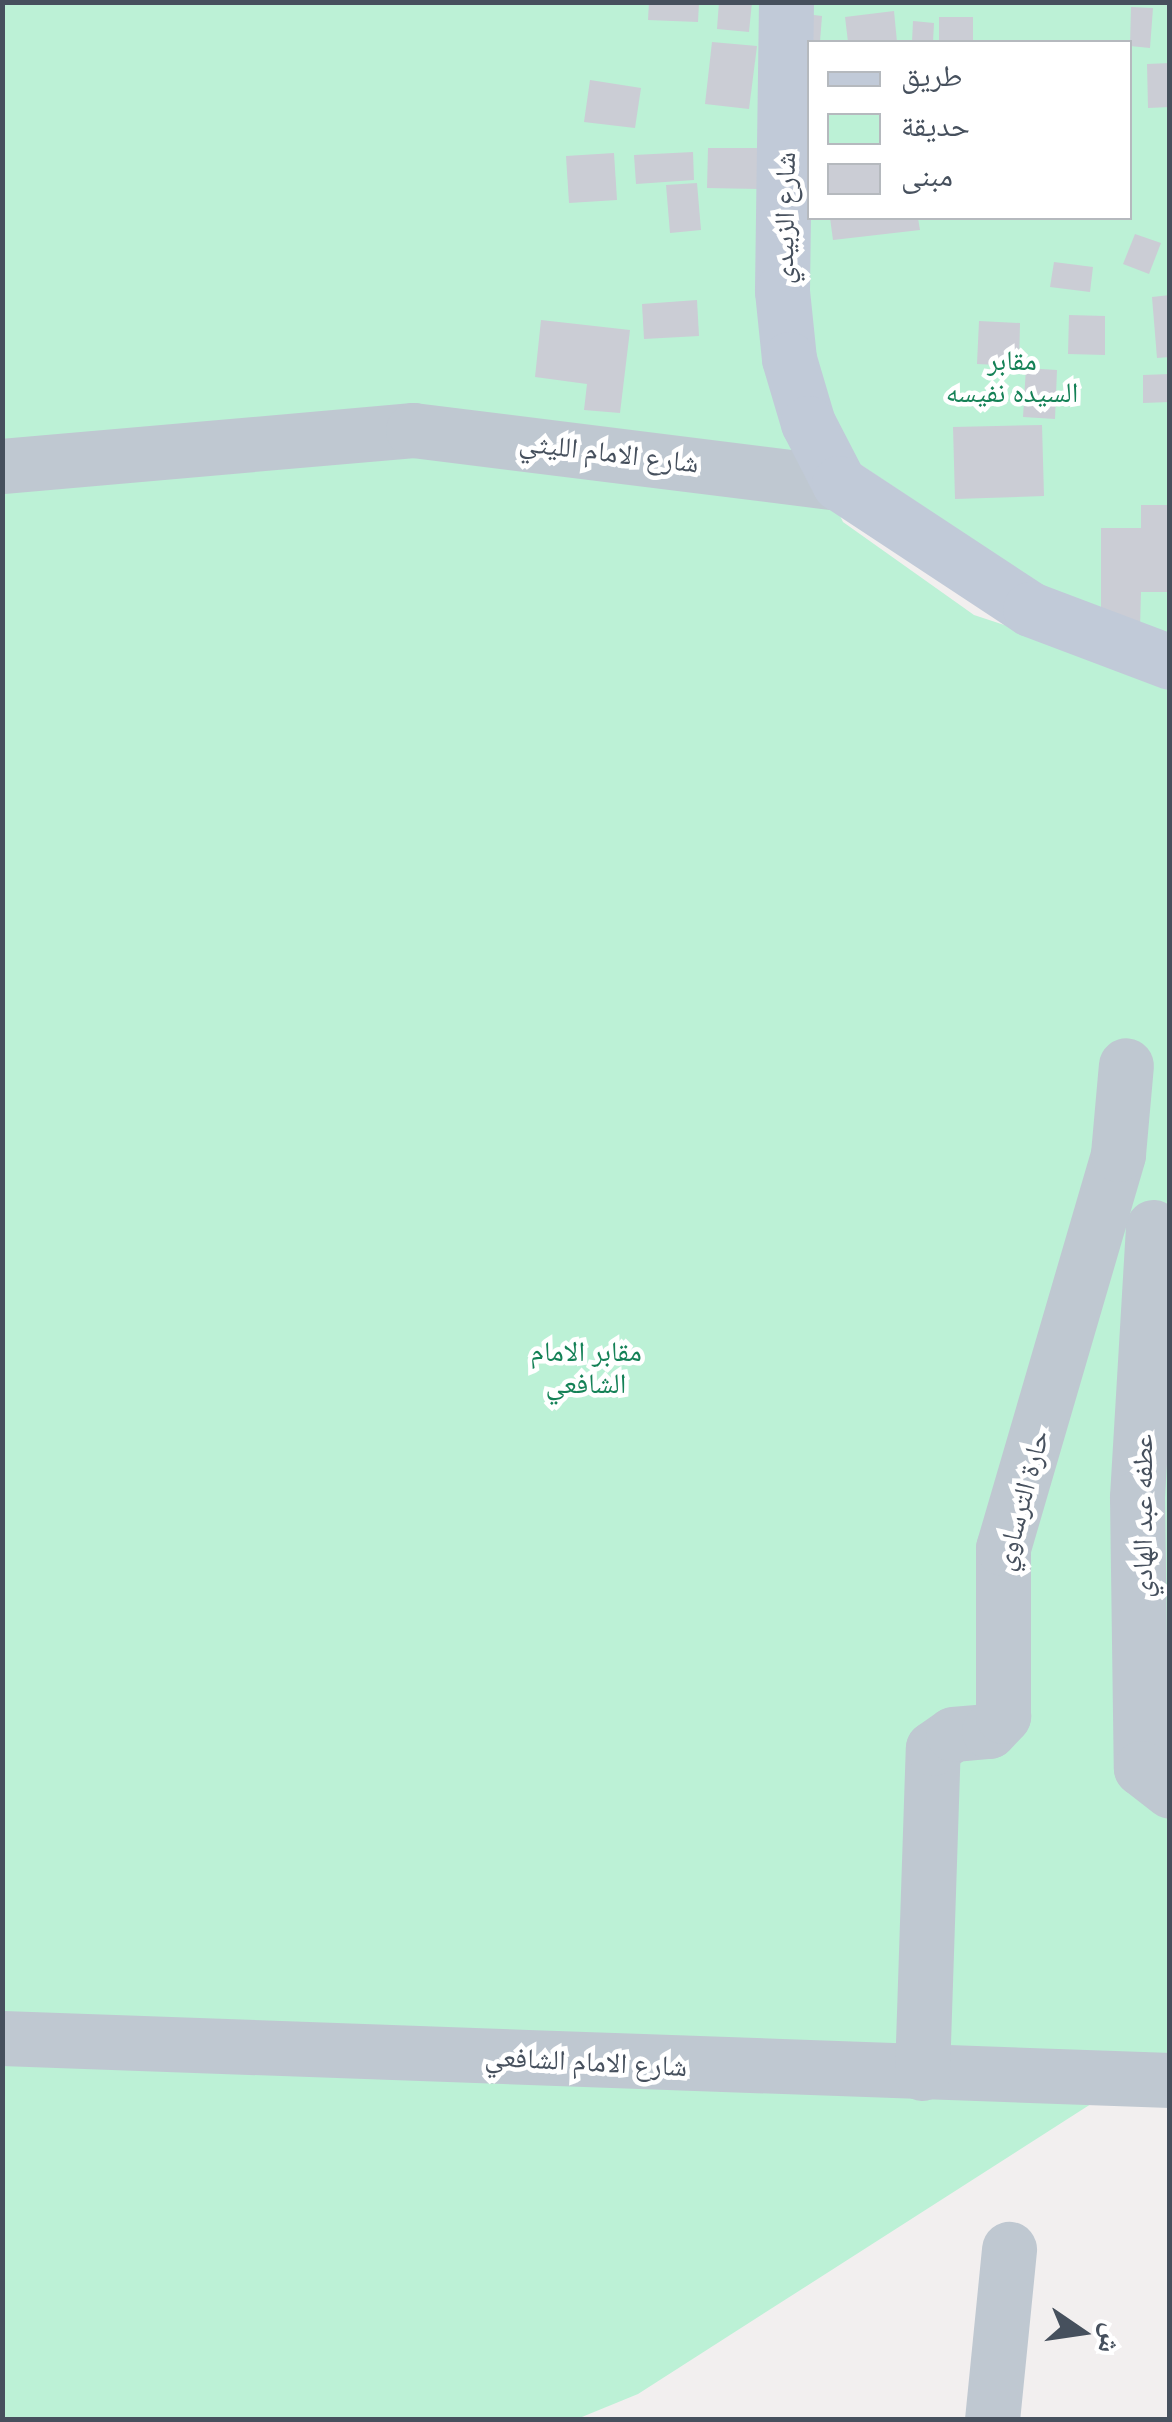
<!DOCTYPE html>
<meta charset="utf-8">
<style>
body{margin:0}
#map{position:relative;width:1172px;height:2422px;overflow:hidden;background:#f2efef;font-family:Figtree,"Noto Naskh Arabic",sans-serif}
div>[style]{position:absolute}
.green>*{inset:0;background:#bcf1d6}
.building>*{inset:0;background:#cbcdd5}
.street>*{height:55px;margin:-27.5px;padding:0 27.5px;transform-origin:27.5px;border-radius:27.5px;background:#bfc8d1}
.secondary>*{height:55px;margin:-27.5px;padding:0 27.5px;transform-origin:27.5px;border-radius:27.5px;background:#c1cad8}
span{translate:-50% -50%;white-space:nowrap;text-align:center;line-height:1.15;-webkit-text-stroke:9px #fff;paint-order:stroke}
.street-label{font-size:28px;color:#46505d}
.park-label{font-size:28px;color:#148156}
.frame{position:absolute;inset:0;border:5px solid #46505d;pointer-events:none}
.legend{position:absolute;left:807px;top:40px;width:325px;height:180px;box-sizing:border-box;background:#fff;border:2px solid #b5b9be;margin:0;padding:12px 18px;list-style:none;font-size:30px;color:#46505d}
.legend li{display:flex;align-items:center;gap:20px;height:50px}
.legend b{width:50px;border:2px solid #b5b9be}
.north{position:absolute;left:1032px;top:2282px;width:100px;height:100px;-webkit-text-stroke:8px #fff;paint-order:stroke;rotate:103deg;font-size:28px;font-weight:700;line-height:40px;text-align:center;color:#46505d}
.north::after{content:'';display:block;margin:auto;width:35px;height:45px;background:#46505d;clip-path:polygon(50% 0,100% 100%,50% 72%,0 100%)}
</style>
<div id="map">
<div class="green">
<i style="clip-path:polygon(3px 3px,760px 3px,764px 358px,843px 522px,974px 615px,1169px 679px,1169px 2054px,638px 2394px,577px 2419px,3px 2420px)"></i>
<i style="clip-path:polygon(evenodd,804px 3px,1169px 3px,1169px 643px,1105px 628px,843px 453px,810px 358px,804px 3px,810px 42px,1130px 42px,1130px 218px,810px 218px,810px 42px)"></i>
</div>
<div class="building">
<i style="clip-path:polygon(649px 2px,699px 2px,698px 22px,648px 20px)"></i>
<i style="clip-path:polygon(719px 2px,752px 2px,749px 32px,717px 29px)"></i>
<i style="clip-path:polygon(1131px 7px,1153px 8px,1150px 48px,1130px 46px)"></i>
<i style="clip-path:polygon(894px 11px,897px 42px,848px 42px,845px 17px)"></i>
<i style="clip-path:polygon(798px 13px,822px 16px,820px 42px,810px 42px)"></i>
<i style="clip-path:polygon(939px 17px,973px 17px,973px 42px,939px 42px)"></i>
<i style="clip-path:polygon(913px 21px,934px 23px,933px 42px,912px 42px)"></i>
<i style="clip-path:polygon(712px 42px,757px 46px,749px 109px,705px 104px)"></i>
<i style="clip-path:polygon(1170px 63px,1170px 107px,1148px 108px,1147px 64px)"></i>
<i style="clip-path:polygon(590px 80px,641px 88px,635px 128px,584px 122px)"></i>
<i style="clip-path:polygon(708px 148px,761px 148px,759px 189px,707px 188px)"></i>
<i style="clip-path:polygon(693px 152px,694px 180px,636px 184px,634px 155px)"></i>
<i style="clip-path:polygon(614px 153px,617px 200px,569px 203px,566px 156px)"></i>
<i style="clip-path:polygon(697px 183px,701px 230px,670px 233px,666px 185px)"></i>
<i style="clip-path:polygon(830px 218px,918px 218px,920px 230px,833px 240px)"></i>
<i style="clip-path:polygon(1135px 234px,1161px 243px,1149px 274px,1123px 264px)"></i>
<i style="clip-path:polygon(1054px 262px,1093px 267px,1090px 292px,1050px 287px)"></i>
<i style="clip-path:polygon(1170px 295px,1170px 357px,1157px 358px,1152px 297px)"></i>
<i style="clip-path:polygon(697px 300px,699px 336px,644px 339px,642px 304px)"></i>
<i style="clip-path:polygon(1069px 315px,1105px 316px,1105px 355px,1068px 354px)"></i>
<i style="clip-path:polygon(541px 320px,630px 330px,620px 413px,584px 410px,587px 384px,535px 377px)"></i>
<i style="clip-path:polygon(979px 321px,1020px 323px,1019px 366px,977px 364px)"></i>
<i style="clip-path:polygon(1026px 368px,1057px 370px,1055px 419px,1023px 417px)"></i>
<i style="clip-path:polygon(1170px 374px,1170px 402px,1143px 403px,1143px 375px)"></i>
<i style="clip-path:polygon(1042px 425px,1044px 496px,955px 499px,953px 427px)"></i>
<i style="clip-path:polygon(1141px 505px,1170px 505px,1170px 592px,1141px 592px,1140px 629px,1101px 629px,1101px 528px,1141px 528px)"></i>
</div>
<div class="street">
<i style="left:2px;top:466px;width:413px;rotate:-5deg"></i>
<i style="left:413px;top:430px;width:429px;rotate:7.1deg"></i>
<i style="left:1153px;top:1227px;width:271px;rotate:93.4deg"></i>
<i style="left:1137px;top:1498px;width:270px;rotate:89.2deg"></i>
<i style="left:1141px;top:1768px;width:37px;rotate:38deg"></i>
<i style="left:2px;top:2038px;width:1169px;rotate:2.06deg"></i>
<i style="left:922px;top:2073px;width:325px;rotate:-88.1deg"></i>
<i style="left:933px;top:1748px;width:24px;rotate:-35deg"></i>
<i style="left:953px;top:1734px;width:36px;rotate:-5deg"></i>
<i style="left:989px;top:1731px;width:21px;rotate:-47deg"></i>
<i style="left:1003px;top:1716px;width:168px;rotate:-90deg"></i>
<i style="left:1003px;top:1548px;width:410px;rotate:-73.7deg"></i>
<i style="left:1118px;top:1154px;width:89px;rotate:-84.9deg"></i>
<i style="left:992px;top:2420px;width:172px;rotate:-84.3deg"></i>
</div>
<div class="secondary">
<i style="left:786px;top:2px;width:289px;rotate:90.8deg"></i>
<i style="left:782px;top:291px;width:68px;rotate:84.1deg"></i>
<i style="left:789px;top:359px;width:67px;rotate:73.5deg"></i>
<i style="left:808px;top:423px;width:68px;rotate:62.7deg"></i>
<i style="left:839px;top:483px;width:229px;rotate:33.4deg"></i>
<i style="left:1030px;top:609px;width:150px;rotate:20.7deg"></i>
</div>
<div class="street-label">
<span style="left:784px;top:218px;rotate:-89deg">شارع الزبيدي</span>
<span style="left:609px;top:452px;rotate:7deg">شارع الامام الليثي</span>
<span style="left:1021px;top:1500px;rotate:-75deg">حارة الترساوي</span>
<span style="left:1142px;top:1516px;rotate:-90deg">عطفه عبد الهادي</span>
<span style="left:586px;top:2061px;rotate:3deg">شارع الامام الشافعي</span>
</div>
<div class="park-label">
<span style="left:1012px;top:376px">مقابر<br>السيده نفيسه</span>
<span style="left:586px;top:1367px">مقابر الامام<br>الشافعي</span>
</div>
<div class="frame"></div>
<ul class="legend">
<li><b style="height:12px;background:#c1cad8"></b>طريق</li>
<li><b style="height:28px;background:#bcf1d6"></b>حديقة</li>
<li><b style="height:28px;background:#cbcdd5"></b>مبنى</li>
</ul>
<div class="north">ش</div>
</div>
